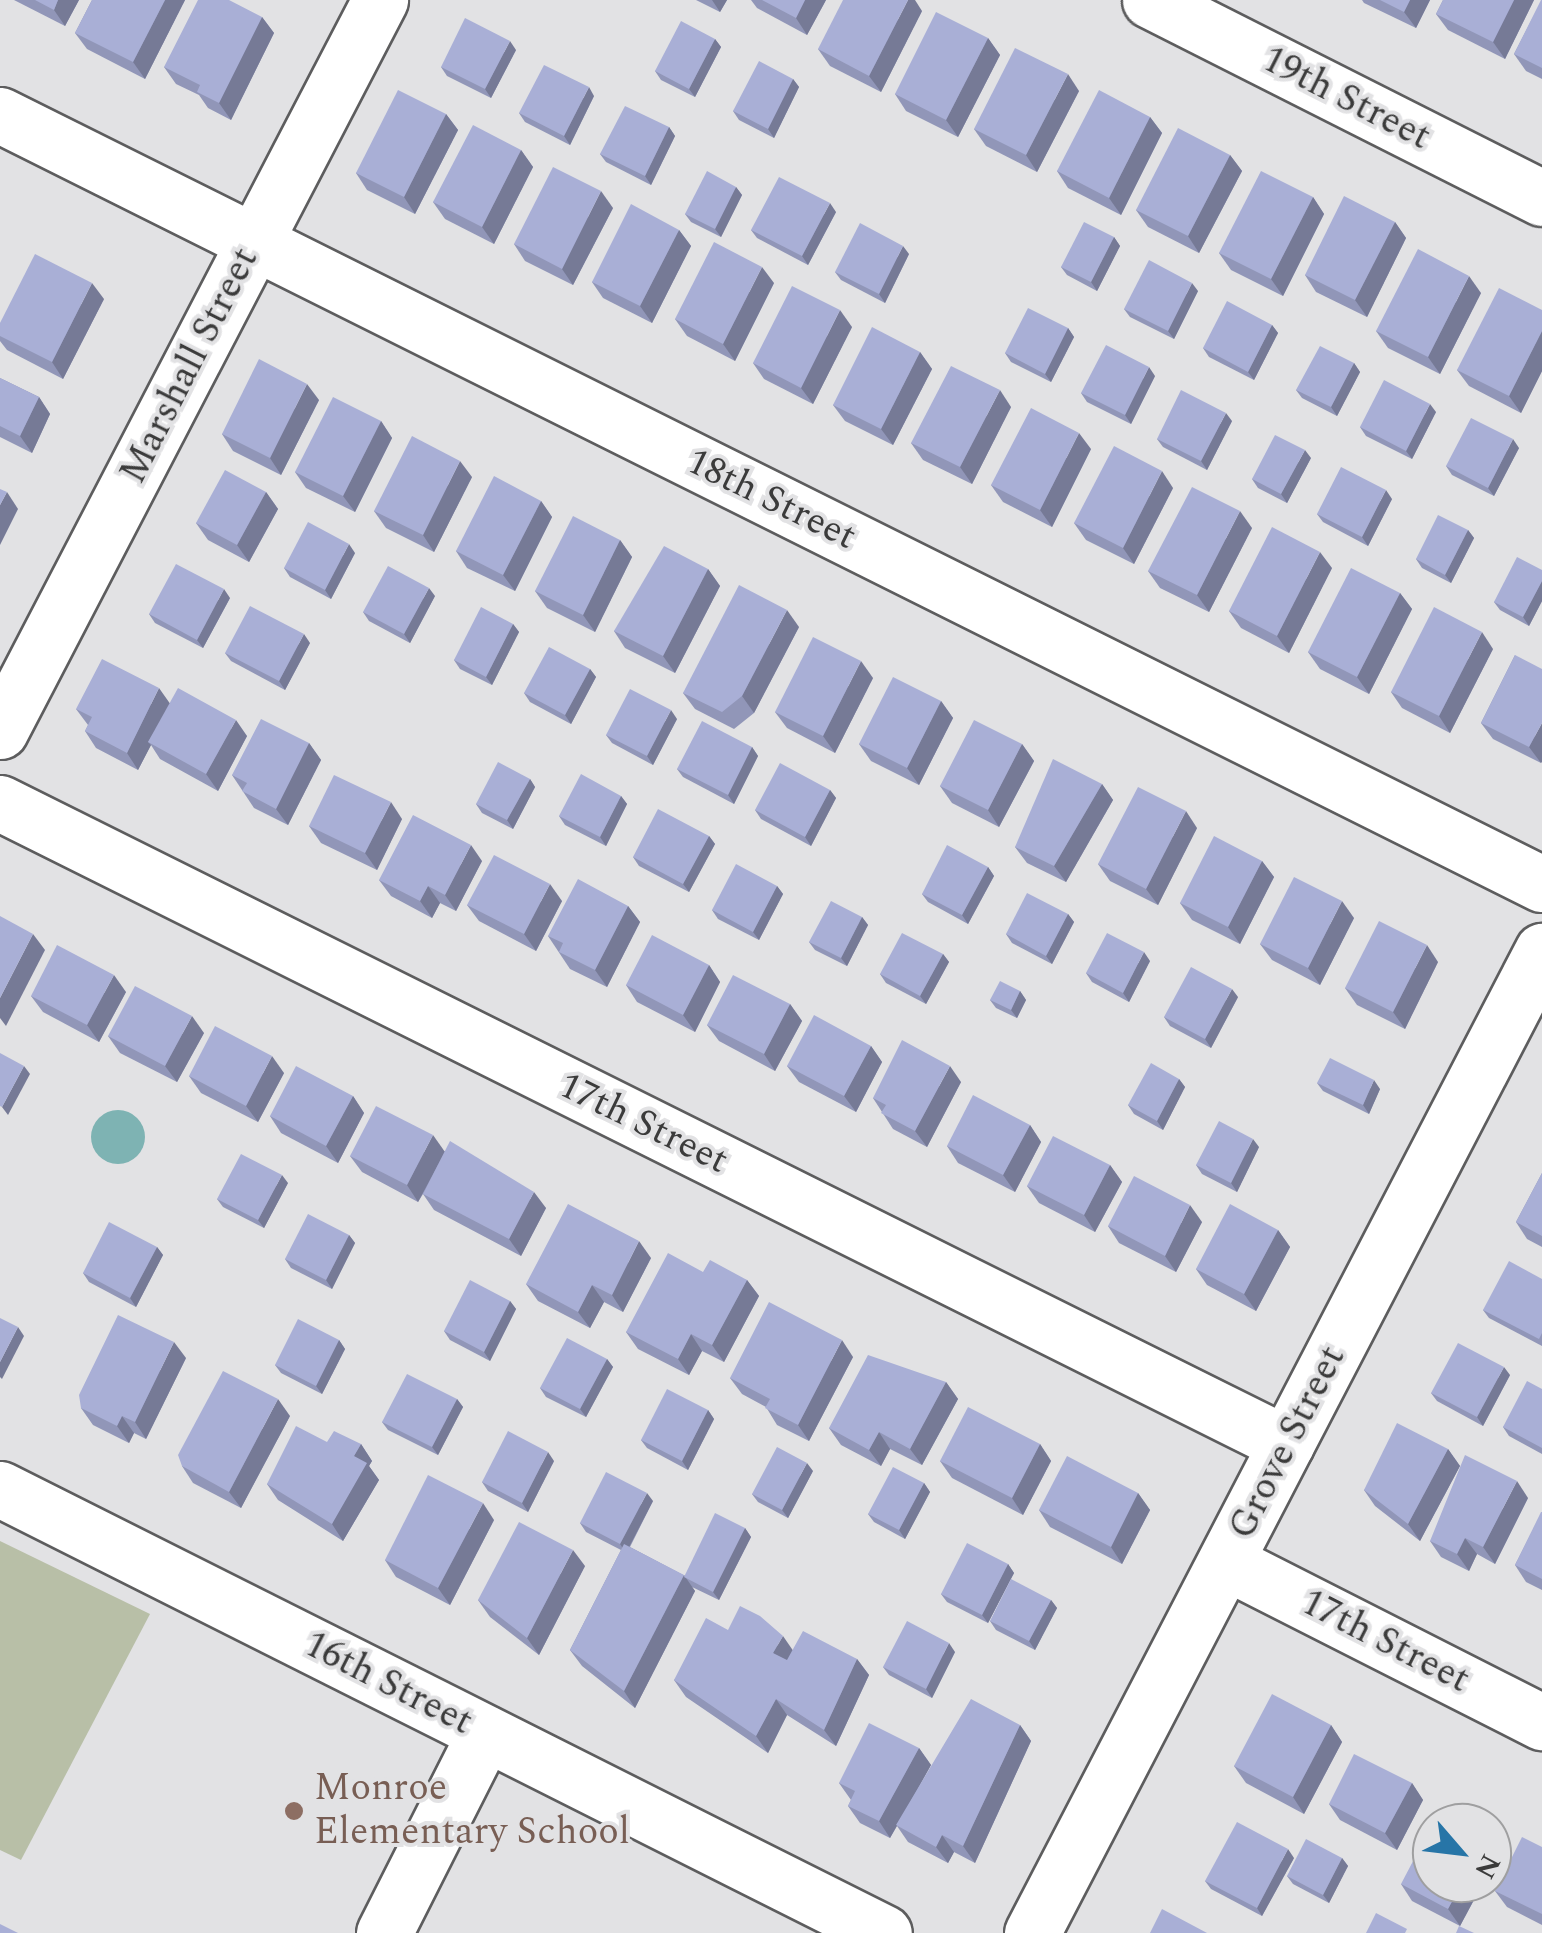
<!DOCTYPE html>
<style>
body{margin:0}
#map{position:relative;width:1542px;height:1933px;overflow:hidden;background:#e2e2e4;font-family:Spectral,serif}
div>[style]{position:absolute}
.green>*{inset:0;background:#b8bfa7}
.water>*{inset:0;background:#7eb3b3}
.round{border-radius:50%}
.roads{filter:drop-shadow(2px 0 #5d5d5e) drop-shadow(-2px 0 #5d5d5e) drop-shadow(0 2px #5d5d5e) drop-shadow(0 -2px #5d5d5e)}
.minor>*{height:55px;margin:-27.5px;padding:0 27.5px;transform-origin:27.5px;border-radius:27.5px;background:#fff}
.wall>*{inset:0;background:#9196b8}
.shaded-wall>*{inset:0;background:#767a96}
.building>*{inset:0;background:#a9afd6}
.dots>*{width:28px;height:28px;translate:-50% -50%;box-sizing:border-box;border:5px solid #e2e2e4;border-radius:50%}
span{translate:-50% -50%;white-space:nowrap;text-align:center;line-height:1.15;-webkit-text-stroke:8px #e2e2e4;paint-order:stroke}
.street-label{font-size:38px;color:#3b3b3b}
.education-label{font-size:38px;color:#785e54}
.left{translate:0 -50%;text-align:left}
.north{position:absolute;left:1412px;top:1803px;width:100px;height:100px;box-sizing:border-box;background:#e2e2e4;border:2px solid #9f9fa0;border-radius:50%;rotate:118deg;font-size:28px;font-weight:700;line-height:40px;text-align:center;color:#3b3b3b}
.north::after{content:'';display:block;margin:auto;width:35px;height:45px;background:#2775a7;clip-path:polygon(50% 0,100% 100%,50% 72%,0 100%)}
</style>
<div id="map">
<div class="green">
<i style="clip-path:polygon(0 1541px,150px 1614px,21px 1860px,0 1850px)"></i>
</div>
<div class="water">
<i class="round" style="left:91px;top:1110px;width:54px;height:54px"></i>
</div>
<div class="roads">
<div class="minor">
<i style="left:1150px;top:0;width:439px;rotate:26.8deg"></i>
<i style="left:0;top:115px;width:1723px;rotate:26.51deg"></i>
<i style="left:0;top:731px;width:824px;rotate:-62.53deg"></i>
<i style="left:0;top:803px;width:1437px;rotate:26.49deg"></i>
<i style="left:0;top:1489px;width:989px;rotate:26.67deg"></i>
<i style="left:1228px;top:1563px;width:352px;rotate:26.9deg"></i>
<i style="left:384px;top:1933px;width:224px;rotate:-63.2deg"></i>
<i style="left:1032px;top:1933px;width:1107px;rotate:-62.55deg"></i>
</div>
</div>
<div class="wall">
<i style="clip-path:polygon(14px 0,79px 0,65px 26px)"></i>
<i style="clip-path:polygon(92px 0,185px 0,145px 79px,87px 49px,75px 33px)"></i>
<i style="clip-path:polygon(696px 0,727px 0,720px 12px)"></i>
<i style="clip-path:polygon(751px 0,826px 0,807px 35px,757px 8px)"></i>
<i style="clip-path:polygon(1362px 0,1430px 0,1416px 28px,1364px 3px)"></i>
<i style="clip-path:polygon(1443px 0,1534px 0,1505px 59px,1448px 30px,1436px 14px)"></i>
<i style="clip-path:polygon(1542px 0,1542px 79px,1526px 71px,1514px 54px)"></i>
<i style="clip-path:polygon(922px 11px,881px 92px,830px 66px,818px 49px)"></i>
<i style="clip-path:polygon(262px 17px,274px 33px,231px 120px,208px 108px,199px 95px,176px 84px,164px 67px)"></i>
<i style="clip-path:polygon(988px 38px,1000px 55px,958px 137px,906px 111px,895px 94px)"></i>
<i style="clip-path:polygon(715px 39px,721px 47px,695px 97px,661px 80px,655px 71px)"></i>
<i style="clip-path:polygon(516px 50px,491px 98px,447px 76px,441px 67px)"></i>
<i style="clip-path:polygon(793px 79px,799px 87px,774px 138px,739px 120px,733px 111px)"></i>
<i style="clip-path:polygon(1079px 91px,1037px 172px,986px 146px,974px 129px)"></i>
<i style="clip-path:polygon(594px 96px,570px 145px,525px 122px,519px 113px)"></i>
<i style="clip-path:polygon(446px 114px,458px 130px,415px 214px,367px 190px,356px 173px)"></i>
<i style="clip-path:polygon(1150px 117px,1162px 133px,1121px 215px,1068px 188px,1057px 171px)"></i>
<i style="clip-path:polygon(669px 127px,675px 136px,651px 185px,606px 162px,600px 154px)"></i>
<i style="clip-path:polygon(521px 150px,533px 167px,494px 244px,445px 219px,433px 202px)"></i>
<i style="clip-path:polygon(1230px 155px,1242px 171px,1199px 253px,1148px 227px,1136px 210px)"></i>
<i style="clip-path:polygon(736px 187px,742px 195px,721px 237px,691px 222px,685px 214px)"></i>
<i style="clip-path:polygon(1313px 197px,1324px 214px,1283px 296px,1231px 270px,1219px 253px)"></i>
<i style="clip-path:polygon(613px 208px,573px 285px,525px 261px,514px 244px)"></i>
<i style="clip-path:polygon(836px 212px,808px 265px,757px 238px,751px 230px)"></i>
<i style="clip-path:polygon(1395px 222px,1406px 238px,1367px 317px,1316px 292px,1305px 275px)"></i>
<i style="clip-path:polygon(679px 230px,691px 246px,652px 323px,603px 298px,592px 282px)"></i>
<i style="clip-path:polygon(1114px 237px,1120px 246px,1097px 291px,1067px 275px,1061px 267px)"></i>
<i style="clip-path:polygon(909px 254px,885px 303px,841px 280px,835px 272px)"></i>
<i style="clip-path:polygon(774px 283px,735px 361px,687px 336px,675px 319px)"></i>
<i style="clip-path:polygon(1198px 291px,1174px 339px,1130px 317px,1124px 309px)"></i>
<i style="clip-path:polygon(1481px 293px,1440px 374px,1388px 348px,1376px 331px)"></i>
<i style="clip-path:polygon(104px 299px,63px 379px,7px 350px,0 341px,0 323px)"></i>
<i style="clip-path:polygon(1542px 310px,1542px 371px,1521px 413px,1469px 386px,1457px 370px)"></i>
<i style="clip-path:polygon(1272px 325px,1278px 333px,1254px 380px,1209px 357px,1203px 348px)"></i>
<i style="clip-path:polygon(852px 327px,813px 404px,764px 379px,753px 363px)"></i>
<i style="clip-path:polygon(1068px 328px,1074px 337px,1051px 382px,1011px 362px,1005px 353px)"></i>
<i style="clip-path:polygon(920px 352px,932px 369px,893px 445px,845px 421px,833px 405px)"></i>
<i style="clip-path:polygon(1354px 363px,1360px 372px,1337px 416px,1302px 398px,1296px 390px)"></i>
<i style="clip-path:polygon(1155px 376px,1131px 424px,1087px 402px,1081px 393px)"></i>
<i style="clip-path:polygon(0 378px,39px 397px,50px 414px,32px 453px,0 437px)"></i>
<i style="clip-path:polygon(319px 400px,281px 475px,233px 451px,222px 434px)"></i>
<i style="clip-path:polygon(1011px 407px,972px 484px,923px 460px,911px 443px)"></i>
<i style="clip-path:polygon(1436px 412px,1412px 459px,1366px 436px,1360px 427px)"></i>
<i style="clip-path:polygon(381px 421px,392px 438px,355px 512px,306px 488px,295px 472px)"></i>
<i style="clip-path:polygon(1232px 421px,1207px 470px,1163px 447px,1157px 439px)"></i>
<i style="clip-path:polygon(1519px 448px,1494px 496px,1452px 475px,1446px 466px)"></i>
<i style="clip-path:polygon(1091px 449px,1052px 527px,1003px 502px,991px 485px)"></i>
<i style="clip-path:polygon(1311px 458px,1287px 503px,1258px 488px,1252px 479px)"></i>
<i style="clip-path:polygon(472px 477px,434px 552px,386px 528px,374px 511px)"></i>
<i style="clip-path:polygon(1173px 488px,1134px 564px,1086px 540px,1074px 523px)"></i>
<i style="clip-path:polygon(266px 492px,278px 509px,249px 562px,208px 540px,196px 523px)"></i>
<i style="clip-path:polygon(1392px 499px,1368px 546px,1323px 522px,1317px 514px)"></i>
<i style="clip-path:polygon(541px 501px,552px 517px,515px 591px,467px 568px,456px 551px)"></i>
<i style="clip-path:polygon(1252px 528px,1209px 612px,1160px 588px,1148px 571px)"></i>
<i style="clip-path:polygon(1468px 530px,1474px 538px,1451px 583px,1422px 568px,1416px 559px)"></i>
<i style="clip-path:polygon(620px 540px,632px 557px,595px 632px,547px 608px,535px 591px)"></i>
<i style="clip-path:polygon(355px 553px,331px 599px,290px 577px,284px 568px)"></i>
<i style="clip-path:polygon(1332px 568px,1289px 653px,1241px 628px,1229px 611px)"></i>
<i style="clip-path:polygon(708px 569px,720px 586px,675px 673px,625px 648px,614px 631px)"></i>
<i style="clip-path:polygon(1542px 570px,1542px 601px,1529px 626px,1500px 610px,1494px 602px)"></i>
<i style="clip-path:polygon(1400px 593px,1412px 609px,1369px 694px,1320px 669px,1308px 652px)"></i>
<i style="clip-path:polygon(435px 596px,410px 643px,369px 621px,363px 612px)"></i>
<i style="clip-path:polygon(230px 598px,203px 648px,155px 623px,149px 614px)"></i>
<i style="clip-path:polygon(513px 624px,519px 632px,492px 685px,460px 669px,454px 660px)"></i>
<i style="clip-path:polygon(799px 627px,754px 713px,734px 729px,695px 709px,683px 693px)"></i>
<i style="clip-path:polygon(310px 643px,285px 690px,231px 661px,225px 653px)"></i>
<i style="clip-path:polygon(1493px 649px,1450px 733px,1402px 708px,1391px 692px)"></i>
<i style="clip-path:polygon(1515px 655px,1541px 763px,1493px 739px,1481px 723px)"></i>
<i style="clip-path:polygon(590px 669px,596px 677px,571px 724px,530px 702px,524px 693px)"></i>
<i style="clip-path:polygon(873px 678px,835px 753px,787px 728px,775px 712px)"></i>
<i style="clip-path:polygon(941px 701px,953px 718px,919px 785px,871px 761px,859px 744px)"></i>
<i style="clip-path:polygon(170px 703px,247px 736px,218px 791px,160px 759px,151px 745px,138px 770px,96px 748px,85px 731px,88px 725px,76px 709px)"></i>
<i style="clip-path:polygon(677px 719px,653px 765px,612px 743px,606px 735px)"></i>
<i style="clip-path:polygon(309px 743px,321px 760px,288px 825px,254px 808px,232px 775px)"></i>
<i style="clip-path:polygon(1022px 744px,1034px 761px,999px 827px,952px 803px,940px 786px)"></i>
<i style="clip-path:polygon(752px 747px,758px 756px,734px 804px,683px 777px,677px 769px)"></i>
<i style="clip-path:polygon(530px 779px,535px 787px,513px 829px,482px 813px,476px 804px)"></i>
<i style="clip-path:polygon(1102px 784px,1113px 800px,1066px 882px,1027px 863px,1015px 847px)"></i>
<i style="clip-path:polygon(830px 790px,836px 798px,811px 846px,761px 819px,755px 810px)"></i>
<i style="clip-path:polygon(621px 796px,627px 804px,606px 846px,565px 825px,559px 816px)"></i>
<i style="clip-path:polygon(402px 819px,377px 870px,321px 843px,309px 826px)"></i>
<i style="clip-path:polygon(1197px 828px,1158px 905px,1110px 881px,1098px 864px)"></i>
<i style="clip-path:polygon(709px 836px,715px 844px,689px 892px,639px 866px,633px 857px)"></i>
<i style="clip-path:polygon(482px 861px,456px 911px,440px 903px,432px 918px,391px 896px,379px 880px)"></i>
<i style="clip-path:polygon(1262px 861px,1274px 877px,1240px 944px,1192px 920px,1180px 903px)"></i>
<i style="clip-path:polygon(988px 867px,994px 876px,968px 924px,928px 902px,922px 894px)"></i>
<i style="clip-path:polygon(777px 886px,783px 894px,759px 940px,718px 919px,712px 910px)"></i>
<i style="clip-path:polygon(562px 901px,536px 951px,479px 921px,467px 905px)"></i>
<i style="clip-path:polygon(628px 906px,640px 922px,607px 987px,570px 969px,548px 936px)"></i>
<i style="clip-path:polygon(1068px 914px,1074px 922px,1052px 964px,1012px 943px,1006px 934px)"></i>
<i style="clip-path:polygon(862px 917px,868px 925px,847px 966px,815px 950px,809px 942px)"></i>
<i style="clip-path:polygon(1354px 918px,1320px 985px,1272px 960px,1260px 944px)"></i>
<i style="clip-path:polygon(943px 954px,949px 962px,926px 1004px,886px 983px,880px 974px)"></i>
<i style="clip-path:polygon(1150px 961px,1129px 1002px,1092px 982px,1086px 973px)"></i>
<i style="clip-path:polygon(1438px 962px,1405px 1029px,1357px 1005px,1345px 988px)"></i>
<i style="clip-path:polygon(709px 965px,720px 982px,695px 1032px,637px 1002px,626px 985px)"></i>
<i style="clip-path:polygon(1020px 991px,1026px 1000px,1017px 1018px,996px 1008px,990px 1000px)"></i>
<i style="clip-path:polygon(126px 992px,99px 1042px,43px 1012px,31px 996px)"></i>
<i style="clip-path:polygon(1238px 997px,1211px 1048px,1170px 1026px,1164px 1017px)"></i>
<i style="clip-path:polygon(790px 1004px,802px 1021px,775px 1071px,719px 1041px,707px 1025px)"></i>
<i style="clip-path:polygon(204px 1033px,177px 1082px,120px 1053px,108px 1036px)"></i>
<i style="clip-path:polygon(871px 1046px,882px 1062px,856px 1112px,799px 1082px,787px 1066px)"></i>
<i style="clip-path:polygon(284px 1073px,258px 1122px,201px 1093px,189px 1076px)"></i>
<i style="clip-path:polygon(1179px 1079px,1185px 1087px,1163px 1130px,1134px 1114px,1128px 1105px)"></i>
<i style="clip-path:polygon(961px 1082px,927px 1147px,893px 1129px,873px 1098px)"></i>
<i style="clip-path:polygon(1317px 1083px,1380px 1089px,1369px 1114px,1323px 1091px)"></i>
<i style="clip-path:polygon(353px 1096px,364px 1113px,338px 1163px,281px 1133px,270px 1116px)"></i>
<i style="clip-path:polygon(1030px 1125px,1041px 1142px,1015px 1192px,958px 1163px,947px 1146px)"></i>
<i style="clip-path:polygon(1259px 1147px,1237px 1192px,1202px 1174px,1196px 1165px)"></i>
<i style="clip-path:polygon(444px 1151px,546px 1208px,521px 1256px,434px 1210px,423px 1194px,418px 1202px,362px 1172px,350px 1156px)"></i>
<i style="clip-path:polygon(1110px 1165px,1122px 1182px,1095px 1232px,1039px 1203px,1027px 1186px)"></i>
<i style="clip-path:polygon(1542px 1173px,1542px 1247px,1527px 1239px,1516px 1222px)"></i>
<i style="clip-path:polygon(288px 1183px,264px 1228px,223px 1207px,217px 1199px)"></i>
<i style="clip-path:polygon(1202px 1222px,1176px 1272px,1119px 1243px,1108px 1226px)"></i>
<i style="clip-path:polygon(1278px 1230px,1290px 1247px,1256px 1311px,1207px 1285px,1196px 1269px)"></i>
<i style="clip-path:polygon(349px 1235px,355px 1243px,332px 1289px,291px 1268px,285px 1259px)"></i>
<i style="clip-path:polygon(157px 1247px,163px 1255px,136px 1307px,89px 1282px,83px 1273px)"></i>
<i style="clip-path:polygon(651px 1258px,623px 1312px,604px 1302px,590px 1328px,538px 1301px,526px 1284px)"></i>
<i style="clip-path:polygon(703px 1272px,747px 1280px,759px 1296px,724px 1362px,702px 1351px,689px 1375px,638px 1349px,626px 1332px)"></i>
<i style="clip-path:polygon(1542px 1279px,1542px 1346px,1489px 1318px,1483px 1310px)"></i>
<i style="clip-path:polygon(510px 1301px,516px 1309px,490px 1361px,450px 1340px,444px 1331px)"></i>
<i style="clip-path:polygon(339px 1340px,345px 1349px,322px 1394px,281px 1373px,275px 1365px)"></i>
<i style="clip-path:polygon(853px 1357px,809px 1441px,777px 1425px,766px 1407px,742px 1394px,730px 1378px)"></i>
<i style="clip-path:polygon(186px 1358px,146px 1439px,134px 1433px,129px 1443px,93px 1425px,81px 1408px)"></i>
<i style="clip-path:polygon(607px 1359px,613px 1367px,586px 1417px,546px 1397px,540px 1388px)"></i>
<i style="clip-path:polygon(1510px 1375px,1483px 1426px,1437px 1401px,1431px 1393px)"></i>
<i style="clip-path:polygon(946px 1382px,958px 1399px,922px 1465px,890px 1449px,881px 1466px,841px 1445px,829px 1428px)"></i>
<i style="clip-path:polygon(1542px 1389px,1542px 1454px,1509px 1436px,1503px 1427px)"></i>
<i style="clip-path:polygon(457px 1399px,463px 1407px,438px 1455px,388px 1430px,382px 1422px)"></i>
<i style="clip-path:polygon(708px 1410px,714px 1419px,688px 1470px,647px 1448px,641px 1440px)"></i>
<i style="clip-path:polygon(290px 1416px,241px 1508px,193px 1483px,182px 1466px)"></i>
<i style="clip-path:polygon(327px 1442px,361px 1444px,372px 1461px,369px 1466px,379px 1480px,343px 1541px,278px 1500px,267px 1484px)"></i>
<i style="clip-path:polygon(1040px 1444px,1051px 1461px,1023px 1515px,952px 1478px,940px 1461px)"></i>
<i style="clip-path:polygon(1448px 1449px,1460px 1466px,1420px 1541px,1375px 1506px,1364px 1490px)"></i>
<i style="clip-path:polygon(554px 1461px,528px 1512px,488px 1491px,482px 1482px)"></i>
<i style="clip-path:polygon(813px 1471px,788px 1518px,758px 1502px,752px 1494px)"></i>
<i style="clip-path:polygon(924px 1483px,930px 1492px,905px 1539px,874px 1522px,868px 1514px)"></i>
<i style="clip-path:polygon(1138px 1493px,1150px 1510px,1122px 1564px,1050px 1527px,1039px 1510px)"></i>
<i style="clip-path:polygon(1528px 1498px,1495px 1564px,1477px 1554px,1469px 1571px,1441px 1557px,1430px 1541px)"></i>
<i style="clip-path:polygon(653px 1501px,630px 1547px,685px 1576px,745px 1528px,751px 1537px,719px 1600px,692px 1587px,695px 1591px,635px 1708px,582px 1666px,570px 1650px,621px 1550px,586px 1532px,580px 1523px)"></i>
<i style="clip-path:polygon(1542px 1512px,1542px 1590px,1526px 1582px,1515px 1565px)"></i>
<i style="clip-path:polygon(494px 1520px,450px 1605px,396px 1577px,385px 1560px)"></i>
<i style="clip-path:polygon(1008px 1564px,1014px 1573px,988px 1623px,947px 1602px,941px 1594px)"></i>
<i style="clip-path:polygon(585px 1566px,539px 1655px,490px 1617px,478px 1600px)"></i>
<i style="clip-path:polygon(1051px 1600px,1057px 1608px,1035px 1650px,996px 1630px,990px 1621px)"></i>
<i style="clip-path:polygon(728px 1630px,792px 1650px,857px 1659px,869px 1675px,836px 1746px,787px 1715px,768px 1753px,686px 1697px,674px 1680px)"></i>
<i style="clip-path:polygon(955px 1652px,932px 1698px,889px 1675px,883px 1667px)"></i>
<i style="clip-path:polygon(1020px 1725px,1031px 1741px,975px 1863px,954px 1852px,948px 1863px,908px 1842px,897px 1826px,890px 1838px,860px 1823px,848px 1806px,851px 1800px,839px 1783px,919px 1748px,931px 1765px,918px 1789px)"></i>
<i style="clip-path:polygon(1331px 1725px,1342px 1742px,1304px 1814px,1246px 1783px,1234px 1766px)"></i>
<i style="clip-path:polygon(1412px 1783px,1423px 1800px,1397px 1850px,1340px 1820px,1329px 1804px)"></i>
<i style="clip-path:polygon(1542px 1847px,1542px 1925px,1507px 1907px,1495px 1891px)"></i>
<i style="clip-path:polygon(1294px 1858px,1262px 1916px,1211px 1889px,1205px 1881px)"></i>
<i style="clip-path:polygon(1342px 1858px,1348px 1866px,1329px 1903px,1293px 1884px,1287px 1876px)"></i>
<i style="clip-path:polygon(1483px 1883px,1460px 1926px,1412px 1901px,1401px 1884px)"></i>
</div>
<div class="shaded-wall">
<i style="clip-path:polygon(58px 0,79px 0,65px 26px,54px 10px)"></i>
<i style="clip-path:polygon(165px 0,185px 0,145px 79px,133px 62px)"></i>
<i style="clip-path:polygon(712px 0,727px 0,720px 12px)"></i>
<i style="clip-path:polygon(805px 0,826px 0,807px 35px,796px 18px)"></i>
<i style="clip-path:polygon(908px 0,915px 0,922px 11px,881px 92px,869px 76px)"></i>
<i style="clip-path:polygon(1410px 0,1430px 0,1416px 28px,1404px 12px)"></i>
<i style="clip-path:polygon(1514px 0,1534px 0,1505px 59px,1493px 42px)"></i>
<i style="clip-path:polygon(262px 17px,274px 33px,231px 120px,219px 103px)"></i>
<i style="clip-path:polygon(988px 38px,1000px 55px,958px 137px,946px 120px)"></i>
<i style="clip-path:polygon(715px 39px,721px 47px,695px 97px,689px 89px)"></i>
<i style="clip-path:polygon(510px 41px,516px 50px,491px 98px,485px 89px)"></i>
<i style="clip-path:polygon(1068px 74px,1079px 91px,1037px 172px,1026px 155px)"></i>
<i style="clip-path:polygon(793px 79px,799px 87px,774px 138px,768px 129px)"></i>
<i style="clip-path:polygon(589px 87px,594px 96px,570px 145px,564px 136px)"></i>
<i style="clip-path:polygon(446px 114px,458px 130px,415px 214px,404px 197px)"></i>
<i style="clip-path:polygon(1150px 117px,1162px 133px,1121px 215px,1109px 198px)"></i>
<i style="clip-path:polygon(669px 127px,675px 136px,651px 185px,645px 176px)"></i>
<i style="clip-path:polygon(521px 150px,533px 167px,494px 244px,482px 227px)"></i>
<i style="clip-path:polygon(1230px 155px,1242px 171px,1199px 253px,1188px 236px)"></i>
<i style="clip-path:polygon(736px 187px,742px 195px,721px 237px,715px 229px)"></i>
<i style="clip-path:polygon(601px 191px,613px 208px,573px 285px,562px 269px)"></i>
<i style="clip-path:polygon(1313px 197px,1324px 214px,1283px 296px,1271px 279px)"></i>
<i style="clip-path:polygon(830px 203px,836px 212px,808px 265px,802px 256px)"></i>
<i style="clip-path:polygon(1395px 222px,1406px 238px,1367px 317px,1355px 300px)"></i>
<i style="clip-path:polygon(679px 230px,691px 246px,652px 323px,640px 306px)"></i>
<i style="clip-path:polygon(1114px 237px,1120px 246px,1097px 291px,1091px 282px)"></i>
<i style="clip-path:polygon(903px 246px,909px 254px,885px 303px,879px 294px)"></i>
<i style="clip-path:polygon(762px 267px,774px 283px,735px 361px,723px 344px)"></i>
<i style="clip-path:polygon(1469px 276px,1481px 293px,1440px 374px,1428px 357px)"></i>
<i style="clip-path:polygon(92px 283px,104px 299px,63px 379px,52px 362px)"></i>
<i style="clip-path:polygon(1192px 283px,1198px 291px,1174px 339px,1168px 331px)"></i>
<i style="clip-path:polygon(840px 310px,852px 327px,813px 404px,801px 388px)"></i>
<i style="clip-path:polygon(1272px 325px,1278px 333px,1254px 380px,1248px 372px)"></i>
<i style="clip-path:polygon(1068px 328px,1074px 337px,1051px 382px,1045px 374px)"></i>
<i style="clip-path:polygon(1542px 331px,1542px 371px,1521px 413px,1509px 396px)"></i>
<i style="clip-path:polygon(920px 352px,932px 369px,893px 445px,881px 429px)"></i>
<i style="clip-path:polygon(1354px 363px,1360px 372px,1337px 416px,1331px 407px)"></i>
<i style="clip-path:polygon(1149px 367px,1155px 376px,1131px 424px,1125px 415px)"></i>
<i style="clip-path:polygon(307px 384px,319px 400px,281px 475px,270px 458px)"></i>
<i style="clip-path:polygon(1000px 390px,1011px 407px,972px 484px,960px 467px)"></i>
<i style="clip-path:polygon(39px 397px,50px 414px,32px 453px,20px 436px)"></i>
<i style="clip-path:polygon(1430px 404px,1436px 412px,1412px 459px,1406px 451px)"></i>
<i style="clip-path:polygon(1226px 413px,1232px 421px,1207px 470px,1201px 461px)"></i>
<i style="clip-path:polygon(381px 421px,392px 438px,355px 512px,343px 496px)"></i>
<i style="clip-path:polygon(1079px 433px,1091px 449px,1052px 527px,1040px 510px)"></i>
<i style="clip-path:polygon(1513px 439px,1519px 448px,1494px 496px,1488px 488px)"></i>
<i style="clip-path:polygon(1305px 450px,1311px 458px,1287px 503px,1281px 494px)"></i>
<i style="clip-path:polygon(460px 461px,472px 477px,434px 552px,423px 535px)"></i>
<i style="clip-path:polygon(1162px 471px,1173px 488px,1134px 564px,1123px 548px)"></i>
<i style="clip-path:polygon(1386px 490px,1392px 499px,1368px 546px,1362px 537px)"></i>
<i style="clip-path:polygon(7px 492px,18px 509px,0 545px,0 505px)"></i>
<i style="clip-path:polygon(266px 492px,278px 509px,249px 562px,237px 545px)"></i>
<i style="clip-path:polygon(541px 501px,552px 517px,515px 591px,503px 575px)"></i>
<i style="clip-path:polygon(1240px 511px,1252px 528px,1209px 612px,1197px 595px)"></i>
<i style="clip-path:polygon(1468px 530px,1474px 538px,1451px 583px,1445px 575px)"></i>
<i style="clip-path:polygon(620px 540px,632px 557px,595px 632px,583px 615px)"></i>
<i style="clip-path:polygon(349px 544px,355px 553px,331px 599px,325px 590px)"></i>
<i style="clip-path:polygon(1320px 552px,1332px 568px,1289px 653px,1277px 636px)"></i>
<i style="clip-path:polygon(708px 569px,720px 586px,675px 673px,663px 656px)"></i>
<i style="clip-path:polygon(1542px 581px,1542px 601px,1529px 626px,1523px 617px)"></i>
<i style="clip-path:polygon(429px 588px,435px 596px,410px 643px,404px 634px)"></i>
<i style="clip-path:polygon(224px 589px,230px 598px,203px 648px,197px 640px)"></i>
<i style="clip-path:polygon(1400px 593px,1412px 609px,1369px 694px,1357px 677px)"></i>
<i style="clip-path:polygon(787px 610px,799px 627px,754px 713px,742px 696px)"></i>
<i style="clip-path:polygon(513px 624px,519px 632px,492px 685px,486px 677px)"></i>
<i style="clip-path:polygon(1482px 632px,1493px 649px,1450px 733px,1439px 716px)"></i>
<i style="clip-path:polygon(304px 634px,310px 643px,285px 690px,279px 681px)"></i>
<i style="clip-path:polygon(861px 661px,873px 678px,835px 753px,823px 736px)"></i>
<i style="clip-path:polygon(590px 669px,596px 677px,571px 724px,565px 715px)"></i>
<i style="clip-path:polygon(159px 688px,171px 705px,148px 742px,151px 745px,138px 770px,127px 753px)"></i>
<i style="clip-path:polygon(941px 701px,953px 718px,919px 785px,907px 768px)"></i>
<i style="clip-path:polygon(671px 710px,677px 719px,653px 765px,647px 756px)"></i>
<i style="clip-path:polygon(236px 720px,247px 736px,218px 791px,206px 774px)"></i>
<i style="clip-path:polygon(1542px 723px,1542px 762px,1541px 763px,1529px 747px)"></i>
<i style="clip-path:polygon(309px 743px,321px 760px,288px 825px,276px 809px)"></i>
<i style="clip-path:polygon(1022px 744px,1034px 761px,999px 827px,988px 810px)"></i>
<i style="clip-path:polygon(752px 747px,758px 756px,734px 804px,728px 795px)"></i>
<i style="clip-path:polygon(530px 779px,535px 787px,513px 829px,507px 820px)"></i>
<i style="clip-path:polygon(1102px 784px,1113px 800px,1066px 882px,1054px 866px)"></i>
<i style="clip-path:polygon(830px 790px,836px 798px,811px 846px,805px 837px)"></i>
<i style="clip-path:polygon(621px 796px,627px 804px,606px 846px,600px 837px)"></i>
<i style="clip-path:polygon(391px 802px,402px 819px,377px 870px,365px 853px)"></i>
<i style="clip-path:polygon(1186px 811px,1197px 828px,1158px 905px,1146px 889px)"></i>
<i style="clip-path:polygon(709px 836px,715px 844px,689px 892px,683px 884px)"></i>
<i style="clip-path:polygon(471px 845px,482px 861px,456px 911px,445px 895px)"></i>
<i style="clip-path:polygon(1262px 861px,1274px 877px,1240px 944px,1228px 927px)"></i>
<i style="clip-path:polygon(988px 867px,994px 876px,968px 924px,962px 915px)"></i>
<i style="clip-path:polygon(550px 884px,562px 901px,536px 951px,524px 934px)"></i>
<i style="clip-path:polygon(428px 886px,440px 903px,432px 918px,420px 901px)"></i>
<i style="clip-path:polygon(777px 886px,783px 894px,759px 940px,753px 932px)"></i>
<i style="clip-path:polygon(1342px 901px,1354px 918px,1320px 985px,1308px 968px)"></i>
<i style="clip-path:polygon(628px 906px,640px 922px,607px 987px,595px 970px)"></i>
<i style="clip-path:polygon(1068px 914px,1074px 922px,1052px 964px,1046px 956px)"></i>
<i style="clip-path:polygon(862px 917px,868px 925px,847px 966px,841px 958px)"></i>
<i style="clip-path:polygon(33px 934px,45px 950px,6px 1026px,0 1018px,0 998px)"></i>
<i style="clip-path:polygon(1427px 945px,1438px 962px,1405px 1029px,1393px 1012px)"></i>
<i style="clip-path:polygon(1144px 952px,1150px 961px,1129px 1002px,1123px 993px)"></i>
<i style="clip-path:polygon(943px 954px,949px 962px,926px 1004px,920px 996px)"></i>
<i style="clip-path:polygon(709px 965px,720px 982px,695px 1032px,683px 1015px)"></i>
<i style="clip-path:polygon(114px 975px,126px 992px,99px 1042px,87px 1025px)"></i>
<i style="clip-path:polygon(1232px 989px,1238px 997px,1211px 1048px,1205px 1039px)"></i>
<i style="clip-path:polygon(1020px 991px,1026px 1000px,1017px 1018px,1011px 1010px)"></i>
<i style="clip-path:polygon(790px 1004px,802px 1021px,775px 1071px,764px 1054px)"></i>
<i style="clip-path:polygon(192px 1016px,204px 1033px,177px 1082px,165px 1066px)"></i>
<i style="clip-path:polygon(871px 1046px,882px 1062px,856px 1112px,844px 1096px)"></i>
<i style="clip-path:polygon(272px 1056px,284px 1073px,258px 1122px,246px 1106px)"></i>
<i style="clip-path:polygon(24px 1066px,30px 1074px,8px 1115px,2px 1107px)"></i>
<i style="clip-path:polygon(950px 1066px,961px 1082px,927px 1147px,915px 1131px)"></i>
<i style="clip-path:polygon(1179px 1079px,1185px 1087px,1163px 1130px,1157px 1121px)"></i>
<i style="clip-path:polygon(1374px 1080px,1380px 1089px,1369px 1114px,1363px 1105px)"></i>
<i style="clip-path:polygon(353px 1096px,364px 1113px,338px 1163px,326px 1146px)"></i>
<i style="clip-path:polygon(1030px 1125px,1041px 1142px,1015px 1192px,1003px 1175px)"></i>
<i style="clip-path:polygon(433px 1135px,445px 1152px,418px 1202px,407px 1185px)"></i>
<i style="clip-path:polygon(1253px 1139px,1259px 1147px,1237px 1192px,1231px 1183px)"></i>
<i style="clip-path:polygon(1110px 1165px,1122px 1182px,1095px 1232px,1084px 1215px)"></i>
<i style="clip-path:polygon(282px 1175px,288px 1183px,264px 1228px,258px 1220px)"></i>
<i style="clip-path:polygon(534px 1192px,546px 1208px,521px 1256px,509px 1239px)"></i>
<i style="clip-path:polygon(1190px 1205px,1202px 1222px,1176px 1272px,1165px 1256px)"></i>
<i style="clip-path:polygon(1278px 1230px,1290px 1247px,1256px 1311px,1244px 1294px)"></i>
<i style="clip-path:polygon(349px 1235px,355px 1243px,332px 1289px,326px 1280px)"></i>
<i style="clip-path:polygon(639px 1241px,651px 1258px,623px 1312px,612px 1295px)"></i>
<i style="clip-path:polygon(157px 1247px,163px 1255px,136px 1307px,130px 1298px)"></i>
<i style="clip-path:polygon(747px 1280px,759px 1296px,724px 1362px,712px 1345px)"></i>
<i style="clip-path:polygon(592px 1285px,604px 1302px,590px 1328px,578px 1312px)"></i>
<i style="clip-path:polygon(510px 1301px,516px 1309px,490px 1361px,484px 1352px)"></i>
<i style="clip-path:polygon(18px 1327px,24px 1336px,2px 1379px,0 1377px,0 1362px)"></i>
<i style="clip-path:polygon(691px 1334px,702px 1351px,689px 1375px,678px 1359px)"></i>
<i style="clip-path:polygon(339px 1340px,345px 1349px,322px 1394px,316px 1386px)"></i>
<i style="clip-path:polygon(842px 1340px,853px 1357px,809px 1441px,798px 1425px)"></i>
<i style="clip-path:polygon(174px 1342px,186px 1358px,146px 1439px,135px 1422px)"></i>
<i style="clip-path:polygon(607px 1359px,613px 1367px,586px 1417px,580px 1409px)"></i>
<i style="clip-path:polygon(1504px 1367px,1510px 1375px,1483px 1426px,1477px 1417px)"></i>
<i style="clip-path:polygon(946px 1382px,958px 1399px,922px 1465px,910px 1449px)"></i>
<i style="clip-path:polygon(278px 1399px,290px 1416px,241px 1508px,229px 1492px)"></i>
<i style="clip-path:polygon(457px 1399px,463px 1407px,438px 1455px,432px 1447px)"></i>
<i style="clip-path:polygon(708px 1410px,714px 1419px,688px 1470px,682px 1461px)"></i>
<i style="clip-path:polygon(122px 1416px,134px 1433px,129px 1443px,117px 1426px)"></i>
<i style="clip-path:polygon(879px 1432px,890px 1449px,881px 1466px,869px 1450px)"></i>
<i style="clip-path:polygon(361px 1444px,372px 1461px,369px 1466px,379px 1480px,343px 1541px,332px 1524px,354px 1456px)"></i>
<i style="clip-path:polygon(1040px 1444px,1051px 1461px,1023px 1515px,1012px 1498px)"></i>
<i style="clip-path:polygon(1448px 1449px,1460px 1466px,1420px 1541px,1408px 1524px)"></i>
<i style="clip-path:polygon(548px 1452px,554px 1461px,528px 1512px,522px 1503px)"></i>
<i style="clip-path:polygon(807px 1463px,813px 1471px,788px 1518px,782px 1510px)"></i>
<i style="clip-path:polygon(1517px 1481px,1528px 1498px,1495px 1564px,1483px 1547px)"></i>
<i style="clip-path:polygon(924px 1483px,930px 1492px,905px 1539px,899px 1530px)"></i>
<i style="clip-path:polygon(647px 1493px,653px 1501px,626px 1553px,620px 1544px)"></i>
<i style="clip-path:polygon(1138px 1493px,1150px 1510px,1122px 1564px,1111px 1547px)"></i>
<i style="clip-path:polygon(483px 1503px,494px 1520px,450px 1605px,438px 1588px)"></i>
<i style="clip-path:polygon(745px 1528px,751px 1537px,719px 1600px,713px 1592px)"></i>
<i style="clip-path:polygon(1465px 1538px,1477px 1554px,1469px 1571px,1457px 1554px)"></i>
<i style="clip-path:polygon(573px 1550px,585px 1566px,539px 1655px,527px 1638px)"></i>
<i style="clip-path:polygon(1008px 1564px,1014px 1573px,988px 1623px,982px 1615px)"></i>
<i style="clip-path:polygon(684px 1575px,695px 1591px,635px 1708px,624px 1691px)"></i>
<i style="clip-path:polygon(1051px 1600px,1057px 1608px,1035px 1650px,1029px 1641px)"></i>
<i style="clip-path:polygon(783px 1636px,794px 1652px,785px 1669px,773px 1653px)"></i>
<i style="clip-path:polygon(949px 1643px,955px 1652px,932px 1698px,926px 1689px)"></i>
<i style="clip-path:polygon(857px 1659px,869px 1675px,836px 1746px,824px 1730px)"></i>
<i style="clip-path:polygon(776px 1699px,787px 1715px,768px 1753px,756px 1736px)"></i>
<i style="clip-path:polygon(1020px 1725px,1031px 1741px,975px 1863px,963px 1846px)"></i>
<i style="clip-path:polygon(1331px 1725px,1342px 1742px,1304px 1814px,1293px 1797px)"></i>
<i style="clip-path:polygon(919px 1748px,931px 1765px,890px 1838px,879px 1821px)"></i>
<i style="clip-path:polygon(1412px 1783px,1423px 1800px,1397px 1850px,1385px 1833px)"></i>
<i style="clip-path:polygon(942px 1835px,954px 1852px,948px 1863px,936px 1847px)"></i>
<i style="clip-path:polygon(1492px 1847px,1497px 1855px,1492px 1865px)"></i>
<i style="clip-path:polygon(1288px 1849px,1294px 1858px,1262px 1916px,1257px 1908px)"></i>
<i style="clip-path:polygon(1342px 1858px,1348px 1866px,1329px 1903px,1323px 1895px)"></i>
<i style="clip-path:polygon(1462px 1883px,1483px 1883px,1460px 1926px,1448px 1909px)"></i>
</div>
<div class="building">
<i style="clip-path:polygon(35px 0,58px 0,54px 10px)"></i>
<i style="clip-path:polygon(92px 0,165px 0,133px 62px,75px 33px)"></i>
<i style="clip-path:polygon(198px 0,229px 0,262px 17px,219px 103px,197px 92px,200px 85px,164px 67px)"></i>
<i style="clip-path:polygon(762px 0,805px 0,796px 18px)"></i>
<i style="clip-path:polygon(843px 0,908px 0,869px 76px,818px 49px)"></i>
<i style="clip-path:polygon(1380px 0,1410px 0,1404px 12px)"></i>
<i style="clip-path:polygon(1443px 0,1514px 0,1493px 42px,1436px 14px)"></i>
<i style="clip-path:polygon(1541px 0,1542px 0,1542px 68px,1514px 54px)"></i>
<i style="clip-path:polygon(936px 12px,988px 38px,946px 120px,895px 94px)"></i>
<i style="clip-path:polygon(465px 18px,510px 41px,485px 89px,441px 67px)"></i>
<i style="clip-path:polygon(681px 21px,715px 39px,689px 89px,655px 71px)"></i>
<i style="clip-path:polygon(1015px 48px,1068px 74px,1026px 155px,974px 129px)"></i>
<i style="clip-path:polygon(759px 61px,793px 79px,768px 129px,733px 111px)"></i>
<i style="clip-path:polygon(544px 65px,589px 87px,564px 136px,519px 113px)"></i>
<i style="clip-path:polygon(398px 90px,446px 114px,404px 197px,356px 173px)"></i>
<i style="clip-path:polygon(1099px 90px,1150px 117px,1109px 198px,1057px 171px)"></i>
<i style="clip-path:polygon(625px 106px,669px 127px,645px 176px,600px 154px)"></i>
<i style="clip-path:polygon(473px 125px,521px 150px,482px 227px,433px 202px)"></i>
<i style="clip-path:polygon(1178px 128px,1230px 155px,1188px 236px,1136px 210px)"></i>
<i style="clip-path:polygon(553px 167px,601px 191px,562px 269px,514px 244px)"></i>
<i style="clip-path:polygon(707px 171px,736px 187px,715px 229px,685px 214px)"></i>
<i style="clip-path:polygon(1261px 171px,1313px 197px,1271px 279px,1219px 253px)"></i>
<i style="clip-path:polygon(779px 177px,830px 203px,802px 256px,751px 230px)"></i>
<i style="clip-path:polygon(1344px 196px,1395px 222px,1355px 300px,1305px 275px)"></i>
<i style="clip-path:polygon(631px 204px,679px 230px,640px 306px,592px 282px)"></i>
<i style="clip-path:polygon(1084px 222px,1114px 237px,1091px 282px,1061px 267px)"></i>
<i style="clip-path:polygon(860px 223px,903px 246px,879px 294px,835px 272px)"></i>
<i style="clip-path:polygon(714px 242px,762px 267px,723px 344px,675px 319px)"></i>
<i style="clip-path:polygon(1418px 249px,1469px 276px,1428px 357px,1376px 331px)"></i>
<i style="clip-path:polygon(35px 254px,92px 283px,52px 362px,0 336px,0 323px)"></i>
<i style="clip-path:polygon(1149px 260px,1192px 283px,1168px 331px,1124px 309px)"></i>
<i style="clip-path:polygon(792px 286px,840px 310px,801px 388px,753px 363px)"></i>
<i style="clip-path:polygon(1499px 288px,1542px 310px,1542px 331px,1509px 396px,1457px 370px)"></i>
<i style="clip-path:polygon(1227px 301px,1272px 325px,1248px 372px,1203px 348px)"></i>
<i style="clip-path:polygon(1028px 308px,1068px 328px,1045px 374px,1005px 353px)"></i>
<i style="clip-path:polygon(872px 327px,920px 352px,881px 429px,833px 405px)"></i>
<i style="clip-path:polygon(1106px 345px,1149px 367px,1125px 415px,1081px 393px)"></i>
<i style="clip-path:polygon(1320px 346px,1354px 363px,1331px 407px,1296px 390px)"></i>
<i style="clip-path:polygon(259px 359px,307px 384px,270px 458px,222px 434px)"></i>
<i style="clip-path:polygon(951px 366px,1000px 390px,960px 467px,911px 443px)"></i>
<i style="clip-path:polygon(0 378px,39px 397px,20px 436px,0 426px)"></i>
<i style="clip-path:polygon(1384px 380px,1430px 404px,1406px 451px,1360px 427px)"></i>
<i style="clip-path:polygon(1181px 390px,1226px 413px,1201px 461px,1157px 439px)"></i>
<i style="clip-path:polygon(333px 397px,381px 421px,343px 496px,295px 472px)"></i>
<i style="clip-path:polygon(1031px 408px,1079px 433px,1040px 510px,991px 485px)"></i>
<i style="clip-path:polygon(1471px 418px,1513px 439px,1488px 488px,1446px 466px)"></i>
<i style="clip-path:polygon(1275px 435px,1305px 450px,1281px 494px,1252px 479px)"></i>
<i style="clip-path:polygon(412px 436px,460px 461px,423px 535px,374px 511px)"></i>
<i style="clip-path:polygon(1114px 446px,1162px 471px,1123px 548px,1074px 523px)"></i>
<i style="clip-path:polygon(1341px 467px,1386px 490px,1362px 537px,1317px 514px)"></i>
<i style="clip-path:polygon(225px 470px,266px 492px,237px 545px,196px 523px)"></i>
<i style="clip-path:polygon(494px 476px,541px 501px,503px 575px,456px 551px)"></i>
<i style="clip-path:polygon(1192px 487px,1240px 511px,1197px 595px,1148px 571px)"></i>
<i style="clip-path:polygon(0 489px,7px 492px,0 505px)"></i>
<i style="clip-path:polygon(1438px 515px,1468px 530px,1445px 575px,1416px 559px)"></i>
<i style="clip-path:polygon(573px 516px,620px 540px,583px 615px,535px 591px)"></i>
<i style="clip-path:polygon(308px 522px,349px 544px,325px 590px,284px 568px)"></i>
<i style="clip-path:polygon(1272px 527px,1320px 552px,1277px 636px,1229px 611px)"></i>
<i style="clip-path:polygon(664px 546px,708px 569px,663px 656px,614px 631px)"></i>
<i style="clip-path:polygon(1517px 557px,1542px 570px,1542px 581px,1523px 617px,1494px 602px)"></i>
<i style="clip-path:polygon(176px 564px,224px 589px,197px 640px,149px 614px)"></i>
<i style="clip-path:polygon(388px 566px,429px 588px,404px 634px,363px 612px)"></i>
<i style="clip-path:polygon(1351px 568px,1400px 593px,1357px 677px,1308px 652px)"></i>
<i style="clip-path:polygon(739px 585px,787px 610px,742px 696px,722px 712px,683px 693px)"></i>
<i style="clip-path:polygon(250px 606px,304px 634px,279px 681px,225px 653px)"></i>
<i style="clip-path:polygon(481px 607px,513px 624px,486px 677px,454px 660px)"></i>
<i style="clip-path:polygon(1434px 607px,1482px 632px,1439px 716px,1391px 692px)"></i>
<i style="clip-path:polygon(813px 637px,861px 661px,823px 736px,775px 712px)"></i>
<i style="clip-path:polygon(549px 647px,590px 669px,565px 715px,524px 693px)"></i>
<i style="clip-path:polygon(1515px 655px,1542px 669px,1542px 723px,1529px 747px,1481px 723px)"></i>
<i style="clip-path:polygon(102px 659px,159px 688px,127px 753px,85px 731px,92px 717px,76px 709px)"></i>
<i style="clip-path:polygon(893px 677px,941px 701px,907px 768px,859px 744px)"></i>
<i style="clip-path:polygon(178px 688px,236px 720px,206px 774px,148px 742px)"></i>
<i style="clip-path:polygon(630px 689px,671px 710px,647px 756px,606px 735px)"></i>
<i style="clip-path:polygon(261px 719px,309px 743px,276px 809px,242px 791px,247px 783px,232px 775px)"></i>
<i style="clip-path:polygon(974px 720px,1022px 744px,988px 810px,940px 786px)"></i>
<i style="clip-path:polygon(702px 721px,752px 747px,728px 795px,677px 769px)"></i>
<i style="clip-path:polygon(1053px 759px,1102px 784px,1054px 866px,1015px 847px)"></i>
<i style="clip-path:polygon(498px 762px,530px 779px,507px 820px,476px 804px)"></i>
<i style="clip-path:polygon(780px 763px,830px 790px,805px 837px,755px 810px)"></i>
<i style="clip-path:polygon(581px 774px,621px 796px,600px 837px,559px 816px)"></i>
<i style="clip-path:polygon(334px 775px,391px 802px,365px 853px,309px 826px)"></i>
<i style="clip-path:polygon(1138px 787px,1186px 811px,1146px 889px,1098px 864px)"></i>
<i style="clip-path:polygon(658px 809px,709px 836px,683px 884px,633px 857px)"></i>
<i style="clip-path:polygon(413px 815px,471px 845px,445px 895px,428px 886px,420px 901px,379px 880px)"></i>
<i style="clip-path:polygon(1214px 836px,1262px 861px,1228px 927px,1180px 903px)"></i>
<i style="clip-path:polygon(947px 845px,988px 867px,962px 915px,922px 894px)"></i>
<i style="clip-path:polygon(494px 855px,550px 884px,524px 934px,467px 905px)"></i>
<i style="clip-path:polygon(736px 864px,777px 886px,753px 932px,712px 910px)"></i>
<i style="clip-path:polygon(1294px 877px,1342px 901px,1308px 968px,1260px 944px)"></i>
<i style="clip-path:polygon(578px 879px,628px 906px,595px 970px,559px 952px,563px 943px,548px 936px)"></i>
<i style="clip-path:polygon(1027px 893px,1068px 914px,1046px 956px,1006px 934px)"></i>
<i style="clip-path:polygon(831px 901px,862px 917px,841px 958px,809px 942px)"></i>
<i style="clip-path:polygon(0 916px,33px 934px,0 998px)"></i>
<i style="clip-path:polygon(1379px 921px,1427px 945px,1393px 1012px,1345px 988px)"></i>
<i style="clip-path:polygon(902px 933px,943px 954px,920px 996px,880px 974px)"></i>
<i style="clip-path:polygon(1107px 933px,1144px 952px,1123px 993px,1086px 973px)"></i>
<i style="clip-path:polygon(652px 935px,709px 965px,683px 1015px,626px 985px)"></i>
<i style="clip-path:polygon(57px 945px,114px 975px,87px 1025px,31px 996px)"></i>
<i style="clip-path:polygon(1191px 967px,1232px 989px,1205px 1039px,1164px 1017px)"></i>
<i style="clip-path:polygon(733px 975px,790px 1004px,764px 1054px,707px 1025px)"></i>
<i style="clip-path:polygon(1000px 981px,1020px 991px,1011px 1010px,990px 1000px)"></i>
<i style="clip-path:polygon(135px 986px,192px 1016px,165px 1066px,108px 1036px)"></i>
<i style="clip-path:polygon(814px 1015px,871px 1046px,844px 1096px,787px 1066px)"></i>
<i style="clip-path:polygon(215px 1026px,272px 1056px,246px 1106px,189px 1076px)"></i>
<i style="clip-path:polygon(902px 1040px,950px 1066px,915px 1131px,881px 1113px,886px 1105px,873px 1098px)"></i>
<i style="clip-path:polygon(0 1053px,24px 1066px,2px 1107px,0 1106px)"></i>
<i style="clip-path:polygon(1330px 1058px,1374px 1080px,1363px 1105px,1317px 1083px)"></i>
<i style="clip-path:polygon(1151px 1063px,1179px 1079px,1157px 1121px,1128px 1105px)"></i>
<i style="clip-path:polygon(296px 1066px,353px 1096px,326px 1146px,270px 1116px)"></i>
<i style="clip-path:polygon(973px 1095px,1030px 1125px,1003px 1175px,947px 1146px)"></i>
<i style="clip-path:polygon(376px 1106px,433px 1135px,407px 1185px,350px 1156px)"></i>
<i style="clip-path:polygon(1219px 1121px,1253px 1139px,1231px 1183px,1196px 1165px)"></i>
<i style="clip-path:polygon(1053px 1136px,1110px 1165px,1084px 1215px,1027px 1186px)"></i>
<i style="clip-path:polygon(450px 1141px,534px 1192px,509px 1239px,423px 1194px)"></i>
<i style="clip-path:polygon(241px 1154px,282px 1175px,258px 1220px,217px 1199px)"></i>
<i style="clip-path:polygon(1542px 1173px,1542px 1236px,1516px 1222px)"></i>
<i style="clip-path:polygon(1134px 1176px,1190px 1205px,1165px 1256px,1108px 1226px)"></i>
<i style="clip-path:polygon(568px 1204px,639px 1241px,612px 1295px,592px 1285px,578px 1312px,526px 1284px)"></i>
<i style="clip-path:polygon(1230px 1204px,1278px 1230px,1244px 1294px,1196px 1269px)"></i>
<i style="clip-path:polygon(308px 1214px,349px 1235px,326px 1280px,285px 1259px)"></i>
<i style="clip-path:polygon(109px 1222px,157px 1247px,130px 1298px,83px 1273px)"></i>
<i style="clip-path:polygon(668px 1253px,703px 1272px,710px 1260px,747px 1280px,712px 1345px,691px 1334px,678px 1359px,626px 1332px)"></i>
<i style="clip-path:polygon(1509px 1261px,1542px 1279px,1542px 1333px,1539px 1339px,1483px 1310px)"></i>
<i style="clip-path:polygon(470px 1280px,510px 1301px,484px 1352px,444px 1331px)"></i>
<i style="clip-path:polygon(769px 1302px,842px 1340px,798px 1425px,765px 1408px,770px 1399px,730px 1378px)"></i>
<i style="clip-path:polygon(118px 1315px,174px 1342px,135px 1422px,122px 1416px,117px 1426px,81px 1408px,79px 1395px)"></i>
<i style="clip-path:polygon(0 1318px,18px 1327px,0 1362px)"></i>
<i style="clip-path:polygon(298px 1319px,339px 1340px,316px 1386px,275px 1365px)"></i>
<i style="clip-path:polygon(567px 1338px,607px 1359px,580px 1409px,540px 1388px)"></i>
<i style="clip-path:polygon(1458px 1343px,1504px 1367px,1477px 1417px,1431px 1393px)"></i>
<i style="clip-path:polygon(868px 1355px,946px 1382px,910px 1449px,879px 1432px,869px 1450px,829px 1428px)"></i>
<i style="clip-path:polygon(223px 1371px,278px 1399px,229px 1492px,182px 1466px,178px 1455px)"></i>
<i style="clip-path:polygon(407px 1374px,457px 1399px,432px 1447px,382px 1422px)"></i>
<i style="clip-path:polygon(1527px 1381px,1542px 1389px,1542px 1448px,1503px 1427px)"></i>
<i style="clip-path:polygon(667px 1389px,708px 1410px,682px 1461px,641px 1440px)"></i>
<i style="clip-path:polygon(968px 1407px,1040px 1444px,1012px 1498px,940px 1461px)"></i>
<i style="clip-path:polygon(1397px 1423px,1448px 1449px,1408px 1524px,1364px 1490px)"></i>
<i style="clip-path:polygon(296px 1426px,327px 1442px,334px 1431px,361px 1444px,354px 1456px,367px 1463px,332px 1524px,267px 1484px)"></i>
<i style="clip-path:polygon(508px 1431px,548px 1452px,522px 1503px,482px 1482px)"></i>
<i style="clip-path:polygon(777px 1447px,807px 1463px,782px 1510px,752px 1494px)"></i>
<i style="clip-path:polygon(1465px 1455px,1517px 1481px,1483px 1547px,1465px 1538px,1457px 1554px,1430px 1541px)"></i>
<i style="clip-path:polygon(1067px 1456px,1138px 1493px,1111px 1547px,1039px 1510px)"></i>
<i style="clip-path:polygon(893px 1467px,924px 1483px,899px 1530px,868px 1514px)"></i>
<i style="clip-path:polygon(606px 1472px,647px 1493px,620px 1544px,580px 1523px)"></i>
<i style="clip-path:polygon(428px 1475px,483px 1503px,438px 1588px,385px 1560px)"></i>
<i style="clip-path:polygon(1541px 1512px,1542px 1512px,1542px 1579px,1515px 1565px)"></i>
<i style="clip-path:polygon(715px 1513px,745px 1528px,713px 1592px,684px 1577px)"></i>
<i style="clip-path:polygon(519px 1522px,573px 1550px,527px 1638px,478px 1600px)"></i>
<i style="clip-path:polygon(967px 1543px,1008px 1564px,982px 1615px,941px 1594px)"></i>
<i style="clip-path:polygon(624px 1544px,684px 1575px,624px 1691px,570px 1650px)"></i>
<i style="clip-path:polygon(1011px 1579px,1051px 1600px,1029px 1641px,990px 1621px)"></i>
<i style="clip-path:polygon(740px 1606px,760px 1616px,783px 1636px,773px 1653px,787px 1660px,803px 1631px,857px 1659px,824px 1730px,776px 1699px,756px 1736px,674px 1680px,706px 1618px,728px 1630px)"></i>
<i style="clip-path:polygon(907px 1621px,949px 1643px,926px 1689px,883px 1667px)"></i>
<i style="clip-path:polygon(1272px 1694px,1331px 1725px,1293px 1797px,1234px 1766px)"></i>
<i style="clip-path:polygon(971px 1699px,1020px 1725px,963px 1846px,942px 1835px,936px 1847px,896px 1825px)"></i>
<i style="clip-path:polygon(869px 1723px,919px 1748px,879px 1821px,848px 1806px,855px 1791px,839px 1783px)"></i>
<i style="clip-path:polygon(1354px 1754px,1412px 1783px,1385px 1833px,1329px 1804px)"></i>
<i style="clip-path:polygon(1438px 1813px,1457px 1823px,1433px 1823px)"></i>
<i style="clip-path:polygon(1237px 1822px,1288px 1849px,1257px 1908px,1205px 1881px)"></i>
<i style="clip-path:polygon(1432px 1825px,1432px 1883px,1462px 1883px,1448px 1909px,1401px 1884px)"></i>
<i style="clip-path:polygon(1522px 1837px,1542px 1847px,1542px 1914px,1495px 1891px)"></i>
<i style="clip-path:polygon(1306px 1839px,1342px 1858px,1323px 1895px,1287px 1876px)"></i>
<i style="clip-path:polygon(1162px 1909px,1207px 1933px,1150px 1933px)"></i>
<i style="clip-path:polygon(1376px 1913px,1407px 1929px,1405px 1933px,1366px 1933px)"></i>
<i style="clip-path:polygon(0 1924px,18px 1933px,0 1933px)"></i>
<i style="clip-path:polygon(1459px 1926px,1474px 1933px,1456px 1933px)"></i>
</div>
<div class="dots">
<i style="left:294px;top:1811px;background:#8d6e63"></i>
</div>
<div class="street-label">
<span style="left:1346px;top:99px;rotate:27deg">19th Street</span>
<span style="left:190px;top:366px;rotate:-63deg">Marshall Street</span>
<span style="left:771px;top:500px;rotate:26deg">18th Street</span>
<span style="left:643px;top:1124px;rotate:26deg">17th Street</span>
<span style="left:1288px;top:1443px;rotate:-63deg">Grove Street</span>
<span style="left:1385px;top:1642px;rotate:27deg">17th Street</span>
<span style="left:388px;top:1684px;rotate:27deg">16th Street</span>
</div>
<div class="education-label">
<span class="left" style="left:314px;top:1811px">Monroe<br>Elementary School</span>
</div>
<div class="north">N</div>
</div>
